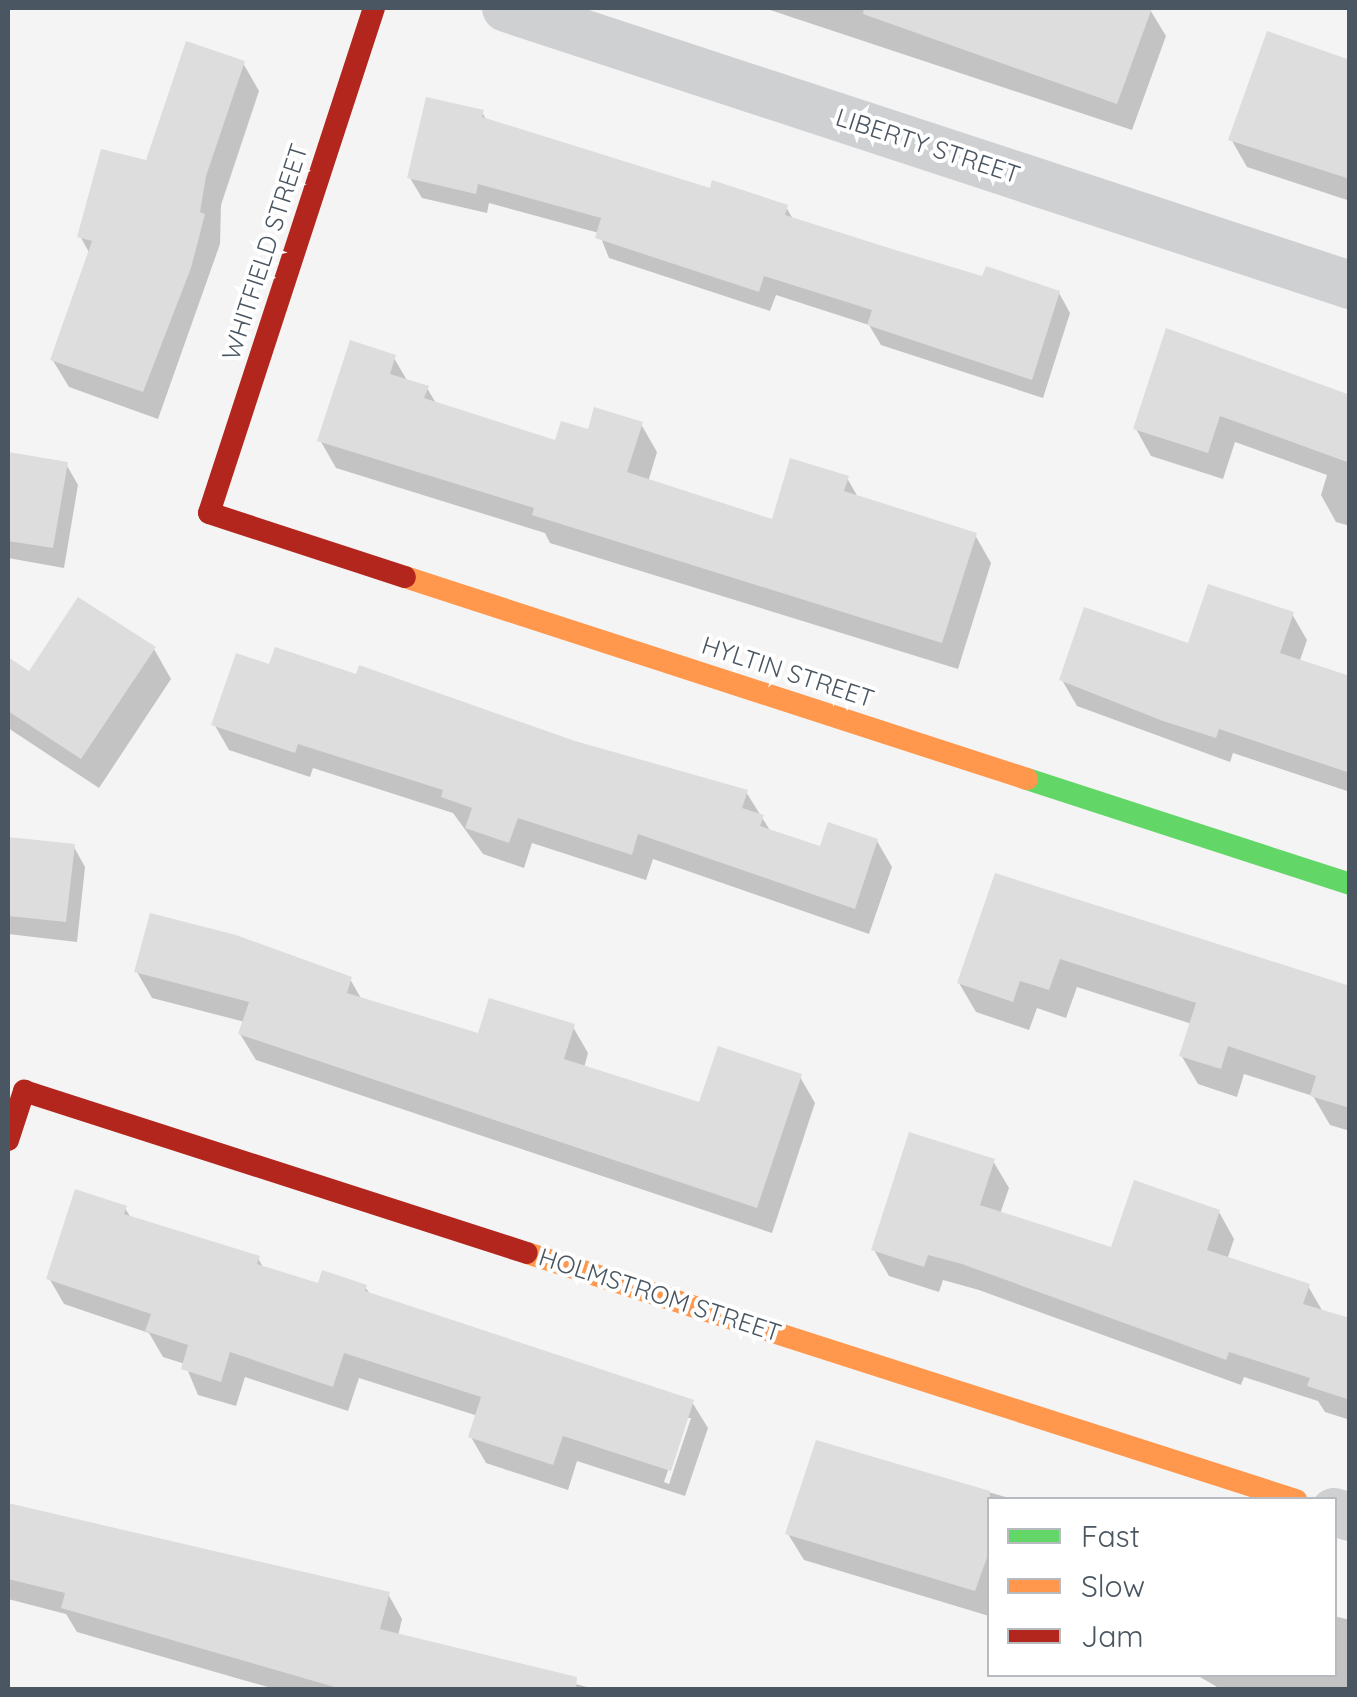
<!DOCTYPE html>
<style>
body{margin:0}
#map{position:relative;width:1357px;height:1697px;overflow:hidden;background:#f4f4f4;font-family:Quicksand,sans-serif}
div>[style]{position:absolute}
.shadow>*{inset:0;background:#0003}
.building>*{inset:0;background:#ddddde}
.street>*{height:48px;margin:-24px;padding:0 24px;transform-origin:24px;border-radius:24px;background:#ced0d2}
.fast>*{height:22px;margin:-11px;padding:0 11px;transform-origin:11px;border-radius:11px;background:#63d668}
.slow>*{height:22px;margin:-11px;padding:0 11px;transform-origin:11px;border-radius:11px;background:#ff974d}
.jam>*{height:22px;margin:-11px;padding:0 11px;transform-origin:11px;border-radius:11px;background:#b3261e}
span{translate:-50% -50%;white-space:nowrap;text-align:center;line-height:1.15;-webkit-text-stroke:8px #fff;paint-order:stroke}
.street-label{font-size:25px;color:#4a5661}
.frame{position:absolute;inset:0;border:10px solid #4a5661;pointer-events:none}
.legend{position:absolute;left:987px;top:1497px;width:350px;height:180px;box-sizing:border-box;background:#fff;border:2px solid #b7bbc0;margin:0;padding:12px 18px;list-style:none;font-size:30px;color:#4a5661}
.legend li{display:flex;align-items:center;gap:20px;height:50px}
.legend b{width:50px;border:2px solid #b7bbc0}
</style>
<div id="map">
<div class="shadow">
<i style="clip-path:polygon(764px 8px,1149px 8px,1166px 36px,1132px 130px)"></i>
<i style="clip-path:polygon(243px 63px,259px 91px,221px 205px,220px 244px,158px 419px,69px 387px,52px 359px,90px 254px,80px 236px)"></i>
<i style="clip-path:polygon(1350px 72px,1350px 201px,1247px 167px,1231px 139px)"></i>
<i style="clip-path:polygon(482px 112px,487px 121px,711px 191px,786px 207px,794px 221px,984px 280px,1059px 293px,1070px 313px,1043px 398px,881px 345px,869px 325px,776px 295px,770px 311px,609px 258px,599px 233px,489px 203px,487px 213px,422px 198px,410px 178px)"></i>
<i style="clip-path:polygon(1167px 331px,1350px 397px,1350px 526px,1336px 522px,1321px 495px,1327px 475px,1235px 442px,1223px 479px,1151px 456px,1136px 429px)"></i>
<i style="clip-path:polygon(394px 358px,408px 382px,427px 388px,437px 405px,557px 444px,641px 424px,657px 452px,648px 482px,774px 522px,847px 478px,859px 499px,975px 535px,991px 563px,958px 669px,550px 543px,545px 533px,336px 468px,320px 440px)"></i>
<i style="clip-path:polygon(8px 455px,66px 464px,78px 485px,64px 568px,8px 558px)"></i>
<i style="clip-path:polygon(1292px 614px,1307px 640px,1299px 663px,1350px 682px,1350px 792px,1233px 753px,1230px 762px,1077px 706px,1062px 680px)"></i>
<i style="clip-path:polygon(154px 649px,171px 679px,99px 788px,8px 728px,10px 662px,30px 675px)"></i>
<i style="clip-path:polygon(271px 667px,746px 792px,771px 832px,822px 849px,877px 841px,892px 867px,869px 934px,653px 859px,646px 880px,532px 843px,524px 868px,483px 854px,453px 813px,313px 768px,310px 777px,229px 750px,214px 724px)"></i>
<i style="clip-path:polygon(8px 839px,74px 847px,85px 867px,77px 942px,8px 934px)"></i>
<i style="clip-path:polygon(997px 876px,1350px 988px,1350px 1131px,1330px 1125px,1313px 1096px,1244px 1074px,1237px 1097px,1198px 1084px,1181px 1055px,1192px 1024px,1077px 987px,1066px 1018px,1037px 1008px,1029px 1030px,976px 1012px,959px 983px)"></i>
<i style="clip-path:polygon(137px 972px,350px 979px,362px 1000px,480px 1036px,573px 1027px,588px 1053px,584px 1068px,701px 1105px,800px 1077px,815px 1103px,772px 1233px,256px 1060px,240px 1034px,245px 1022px,152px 998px)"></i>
<i style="clip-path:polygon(993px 1161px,1009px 1188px,1000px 1214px,1113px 1251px,1219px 1212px,1234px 1239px,1227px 1260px,1308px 1286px,1323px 1312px,1350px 1321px,1350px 1420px,1325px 1412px,1318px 1401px,1244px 1377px,1241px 1385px,979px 1290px,943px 1280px,939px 1292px,889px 1276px,874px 1250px)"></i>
<i style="clip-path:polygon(evenodd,125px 1208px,131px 1218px,258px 1258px,264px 1269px,319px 1286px,365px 1287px,370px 1294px,692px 1402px,708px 1428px,685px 1496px,577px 1461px,568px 1490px,486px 1463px,471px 1437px,478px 1416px,359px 1378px,348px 1411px,245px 1377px,236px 1406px,198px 1395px,185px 1364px,163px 1357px,149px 1333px,64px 1304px,49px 1278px,125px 1208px,686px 1418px,691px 1418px,669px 1484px,664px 1482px,686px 1418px)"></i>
<i style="clip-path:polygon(818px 1443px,1016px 1500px,989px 1500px,989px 1616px,804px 1560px,788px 1534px)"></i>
<i style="clip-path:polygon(8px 1505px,388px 1594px,402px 1619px,398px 1636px,598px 1690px,278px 1690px,77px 1632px,66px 1614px,8px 1599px)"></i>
<i style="clip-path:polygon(1334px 1616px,1350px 1620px,1350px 1690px,1222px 1690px,1195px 1674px,1334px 1674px)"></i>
</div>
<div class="building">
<i style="clip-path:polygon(864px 8px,1152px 8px,1117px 104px,863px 14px)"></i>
<i style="clip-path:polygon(1267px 31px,1350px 60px,1350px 179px,1228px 140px)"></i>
<i style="clip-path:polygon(186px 41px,245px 61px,206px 176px,200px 212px,205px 214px,191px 268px,143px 392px,50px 360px,92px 241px,77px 237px,101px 149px,146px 160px)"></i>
<i style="clip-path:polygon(426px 97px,484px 110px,482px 117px,710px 188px,712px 180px,788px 205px,785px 215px,892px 249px,982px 276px,986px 266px,1060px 291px,1032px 380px,867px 325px,872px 310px,764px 276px,759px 292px,595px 238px,601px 218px,478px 184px,476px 194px,407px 178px)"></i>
<i style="clip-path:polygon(1166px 328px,1350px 395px,1350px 463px,1220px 416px,1208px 453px,1133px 429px)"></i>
<i style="clip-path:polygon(350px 340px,396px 355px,390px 374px,429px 386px,424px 398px,555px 440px,561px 421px,588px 429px,594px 407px,643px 422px,627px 472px,772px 519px,790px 458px,849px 476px,844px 491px,977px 533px,942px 643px,532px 515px,534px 508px,317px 441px)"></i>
<i style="clip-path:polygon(8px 452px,68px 462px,53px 548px,8px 541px)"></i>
<i style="clip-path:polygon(1208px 584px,1294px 612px,1280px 653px,1350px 676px,1350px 773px,1219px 729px,1216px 738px,1163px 721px,1059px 680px,1084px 607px,1188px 643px)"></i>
<i style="clip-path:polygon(78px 597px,156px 647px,81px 759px,8px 711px,8px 657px,29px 671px)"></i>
<i style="clip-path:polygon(275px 647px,356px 674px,359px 665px,575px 741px,748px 790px,742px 808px,764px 815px,760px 826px,820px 846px,828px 822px,878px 839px,855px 909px,638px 834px,632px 855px,518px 818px,509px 843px,465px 828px,472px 808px,441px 797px,443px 790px,298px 744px,295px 753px,211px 725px,236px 653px,269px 664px)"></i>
<i style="clip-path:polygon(8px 837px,75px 844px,66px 922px,8px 916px)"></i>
<i style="clip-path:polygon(995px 873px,1350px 986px,1350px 1108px,1310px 1096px,1316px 1076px,1228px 1046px,1221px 1069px,1179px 1056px,1196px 1003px,1060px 959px,1049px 990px,1020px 981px,1013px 1002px,957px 983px)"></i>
<i style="clip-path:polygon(150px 913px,236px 935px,352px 977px,347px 993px,478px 1033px,489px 998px,575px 1024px,564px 1059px,699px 1102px,718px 1046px,802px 1074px,757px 1208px,238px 1034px,249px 1002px,134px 972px)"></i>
<i style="clip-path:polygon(909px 1132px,995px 1159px,980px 1205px,1111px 1247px,1134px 1180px,1220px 1210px,1207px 1250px,1310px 1284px,1303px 1304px,1350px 1318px,1350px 1400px,1307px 1386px,1310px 1378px,1229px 1352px,1226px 1360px,962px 1264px,928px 1255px,924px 1267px,871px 1250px)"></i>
<i style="clip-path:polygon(75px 1189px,127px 1206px,124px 1214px,260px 1256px,257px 1264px,318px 1283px,322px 1270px,367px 1285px,365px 1291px,694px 1400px,671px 1471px,563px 1436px,553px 1465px,468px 1437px,481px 1397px,344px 1353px,333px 1387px,230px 1352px,221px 1382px,181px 1369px,188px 1345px,145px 1331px,151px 1314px,46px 1279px)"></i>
<i style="clip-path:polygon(816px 1440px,990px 1491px,990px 1549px,975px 1591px,785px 1534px)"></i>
<i style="clip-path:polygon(8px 1503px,390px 1592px,380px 1629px,577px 1677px,576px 1690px,345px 1690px,61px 1608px,65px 1593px,8px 1579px)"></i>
</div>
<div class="street">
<i style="left:506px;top:8px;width:888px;rotate:18.17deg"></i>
<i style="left:1334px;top:1512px;width:17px;rotate:17deg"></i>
</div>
<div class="fast">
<i style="left:1027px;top:779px;width:340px;rotate:18deg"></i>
</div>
<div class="slow">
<i style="left:405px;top:577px;width:654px;rotate:17.99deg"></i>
<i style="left:527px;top:1253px;width:808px;rotate:17.81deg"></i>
</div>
<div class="jam">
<i style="left:374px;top:8px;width:531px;rotate:108.09deg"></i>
<i style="left:209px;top:513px;width:206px;rotate:18.1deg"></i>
<i style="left:8px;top:1140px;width:52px;rotate:-71.9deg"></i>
<i style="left:24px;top:1091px;width:528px;rotate:17.85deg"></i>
</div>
<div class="street-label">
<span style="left:928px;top:146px;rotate:18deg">LIBERTY STREET</span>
<span style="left:265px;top:252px;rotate:-72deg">WHITFIELD STREET</span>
<span style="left:788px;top:672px;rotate:18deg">HYLTIN STREET</span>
<span style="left:660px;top:1295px;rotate:18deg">HOLMSTROM STREET</span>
</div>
<div class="frame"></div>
<ul class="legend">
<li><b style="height:12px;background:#63d668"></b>Fast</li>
<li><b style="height:12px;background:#ff974d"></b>Slow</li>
<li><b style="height:12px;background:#b3261e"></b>Jam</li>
</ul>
</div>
